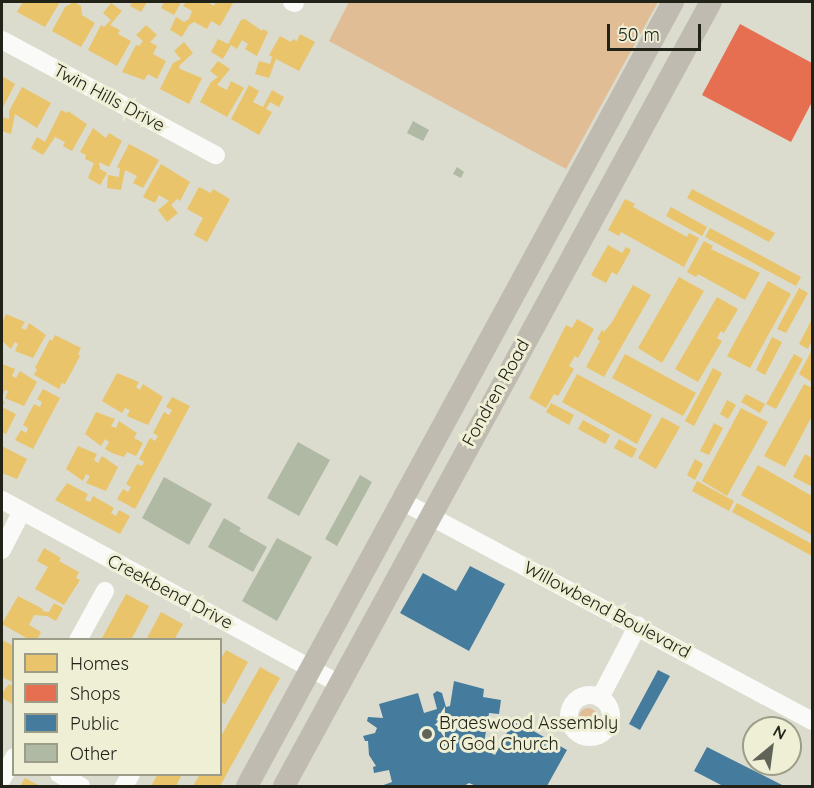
<!DOCTYPE html>
<style>
body{margin:0}
#map{position:relative;width:814px;height:788px;overflow:hidden;background:#dbdcce;font-family:Quicksand,sans-serif}
div>[style]{position:absolute}
.green>*{inset:0;background:#e0bd95}
.round{border-radius:50%}
.homes>*{inset:0;background:#e9c46a}
.shops>*{inset:0;background:#e76f51}
.public>*{inset:0;background:#457b9d}
.building>*{inset:0;background:#b0b9a4}
.minor>*{height:18px;margin:-9px;padding:0 9px;transform-origin:9px;border-radius:9px;background:#fafaf8}
.minor>.ring{margin:-9px;padding:0;box-sizing:content-box;background:none;border:18px solid #fafaf8;border-radius:50%}
.major>*{height:22px;margin:-11px;padding:0 11px;transform-origin:11px;border-radius:11px;background:#bfbbb1}
.dots>*{width:16px;height:16px;translate:-50% -50%;box-sizing:border-box;border:3px solid #eeefd5;border-radius:50%}
span{translate:-50% -50%;white-space:nowrap;text-align:center;line-height:1.15;-webkit-text-stroke:6px #eeefd5;paint-order:stroke}
.street-label{font-size:18px;color:#212218}
.poi-label{font-size:18px;color:#212218}
.left{translate:0 -50%;text-align:left}
.frame{position:absolute;inset:0;border:3px solid #212218;pointer-events:none}
.legend{position:absolute;left:12px;top:638px;width:210px;height:138px;box-sizing:border-box;background:#eeefd5;border:2px solid #9c9d89;margin:0;padding:8px 10px;list-style:none;font-size:18px;color:#212218}
.legend li{display:flex;align-items:center;gap:12px;height:30px}
.legend b{width:30px;border:2px solid #9c9d89}
.north{position:absolute;left:742px;top:716px;width:60px;height:60px;box-sizing:border-box;background:#eeefd5;border:2px solid #9c9d89;border-radius:50%;rotate:29deg;font-size:16px;font-weight:700;line-height:24px;text-align:center;color:#212218}
.north::after{content:'';display:block;margin:auto;width:21px;height:27px;background:#626358;clip-path:polygon(50% 0,100% 100%,50% 72%,0 100%)}
.scale{position:absolute;left:607px;top:24px;width:94px;height:27px;box-sizing:border-box;border:3px solid #212218;border-top:0;padding-left:8px;font-size:18px;line-height:21px;white-space:nowrap;color:#212218;-webkit-text-stroke:4px #eeefd5;paint-order:stroke}
</style>
<div id="map">
<div class="green">
<i style="clip-path:polygon(349px 2px,658px 2px,566px 169px,329px 41px)"></i>
<i class="round" style="left:579px;top:708px;width:18px;height:18px"></i>
</div>
<div class="homes">
<i style="clip-path:polygon(23px 2px,60px 2px,45px 27px,17px 12px)"></i>
<i style="clip-path:polygon(74px 2px,79px 2px,77px 4px,81px 6px,82px 15px,95px 23px,81px 47px,52px 31px,65px 7px)"></i>
<i style="clip-path:polygon(132px 2px,147px 2px,141px 12px,130px 6px)"></i>
<i style="clip-path:polygon(164px 2px,181px 2px,174px 15px,161px 8px)"></i>
<i style="clip-path:polygon(186px 2px,207px 2px,214px 6px,216px 2px,233px 3px,220px 26px,211px 21px,207px 29px,194px 22px,189px 25px,182px 37px,170px 30px,176px 17px,184px 22px,189px 19px,192px 11px,183px 6px)"></i>
<i style="clip-path:polygon(111px 3px,122px 11px,110px 25px,120px 30px,118px 34px,131px 41px,117px 66px,88px 50px,101px 25px,104px 27px,111px 20px,103px 13px)"></i>
<i style="clip-path:polygon(245px 19px,262px 31px,263px 29px,268px 32px,257px 56px,245px 49px,248px 44px,242px 40px,237px 49px,231px 45px,223px 59px,211px 52px,218px 39px,228px 44px,241px 20px)"></i>
<i style="clip-path:polygon(146px 25px,157px 35px,150px 42px,157px 46px,153px 54px,166px 61px,157px 79px,148px 74px,144px 80px,122px 72px,136px 45px,139px 46px,143px 41px,136px 35px)"></i>
<i style="clip-path:polygon(300px 34px,315px 42px,299px 71px,276px 59px,269px 78px,255px 74px,259px 61px,270px 64px,272px 57px,269px 55px,280px 36px,291px 42px,293px 39px,297px 41px)"></i>
<i style="clip-path:polygon(184px 42px,193px 53px,179px 66px,180px 69px,202px 78px,189px 104px,160px 89px,173px 63px,181px 59px,174px 51px)"></i>
<i style="clip-path:polygon(218px 61px,230px 69px,217px 85px,227px 90px,231px 81px,244px 88px,227px 117px,200px 102px,211px 82px,218px 77px,210px 71px)"></i>
<i style="clip-path:polygon(2px 76px,15px 84px,2px 109px)"></i>
<i style="clip-path:polygon(249px 85px,259px 91px,253px 102px,263px 107px,272px 90px,284px 97px,279px 107px,270px 102px,266px 109px,272px 112px,259px 135px,231px 119px)"></i>
<i style="clip-path:polygon(22px 87px,51px 103px,37px 128px,15px 114px,11px 134px,2px 131px,2px 117px,9px 119px,9px 111px)"></i>
<i style="clip-path:polygon(61px 110px,67px 113px,68px 111px,87px 124px,72px 151px,63px 146px,65px 142px,55px 137px,43px 155px,31px 148px,37px 137px,45px 142px)"></i>
<i style="clip-path:polygon(93px 128px,106px 138px,109px 133px,122px 141px,109px 167px,99px 162px,100px 169px,107px 173px,100px 185px,88px 178px,94px 163px,85px 159px,86px 155px,80px 152px)"></i>
<i style="clip-path:polygon(129px 144px,159px 160px,143px 188px,133px 183px,137px 176px,125px 170px,121px 190px,107px 188px,108px 175px,119px 177px,120px 168px,117px 167px)"></i>
<i style="clip-path:polygon(161px 164px,190px 182px,180px 201px,177px 199px,171px 205px,178px 213px,167px 222px,158px 210px,169px 201px,159px 195px,155px 203px,143px 197px)"></i>
<i style="clip-path:polygon(199px 187px,211px 193px,213px 189px,230px 199px,207px 242px,194px 235px,203px 218px,187px 209px)"></i>
<i style="clip-path:polygon(692px 189px,775px 233px,769px 242px,687px 198px)"></i>
<i style="clip-path:polygon(625px 199px,635px 204px,633px 207px,687px 237px,689px 233px,699px 238px,684px 267px,621px 232px,619px 236px,608px 230px)"></i>
<i style="clip-path:polygon(671px 207px,707px 227px,702px 236px,666px 216px)"></i>
<i style="clip-path:polygon(710px 228px,801px 277px,796px 286px,705px 237px)"></i>
<i style="clip-path:polygon(704px 241px,713px 246px,711px 249px,760px 273px,745px 300px,698px 274px,696px 277px,687px 272px)"></i>
<i style="clip-path:polygon(608px 245px,622px 253px,626px 247px,631px 250px,617px 275px,612px 272px,606px 283px,591px 275px)"></i>
<i style="clip-path:polygon(679px 277px,704px 291px,662px 363px,638px 348px)"></i>
<i style="clip-path:polygon(768px 281px,791px 294px,750px 368px,727px 356px)"></i>
<i style="clip-path:polygon(633px 285px,651px 295px,604px 377px,586px 367px,600px 341px,597px 339px,602px 330px,604px 332px,612px 322px)"></i>
<i style="clip-path:polygon(799px 288px,808px 293px,786px 333px,777px 329px)"></i>
<i style="clip-path:polygon(717px 297px,738px 309px,724px 333px,721px 331px,717px 338px,722px 341px,698px 382px,675px 369px)"></i>
<i style="clip-path:polygon(6px 314px,25px 322px,21px 328px,26px 330px,29px 323px,46px 335px,33px 358px,15px 351px,18px 344px,15px 342px,11px 349px,2px 341px,2px 323px)"></i>
<i style="clip-path:polygon(577px 319px,594px 329px,578px 358px,575px 356px,569px 366px,574px 369px,558px 396px,554px 394px,546px 408px,529px 398px,566px 325px,572px 328px)"></i>
<i style="clip-path:polygon(812px 319px,812px 340px,808px 349px,799px 344px)"></i>
<i style="clip-path:polygon(55px 335px,81px 348px,78px 354px,80px 356px,65px 384px,62px 383px,59px 389px,34px 375px,37px 369px,35px 368px,50px 339px,52px 341px)"></i>
<i style="clip-path:polygon(772px 337px,782px 342px,765px 375px,756px 370px)"></i>
<i style="clip-path:polygon(812px 350px,812px 382px,799px 374px)"></i>
<i style="clip-path:polygon(625px 354px,696px 393px,683px 416px,612px 378px)"></i>
<i style="clip-path:polygon(794px 354px,803px 359px,776px 409px,766px 404px)"></i>
<i style="clip-path:polygon(2px 364px,15px 369px,12px 376px,16px 378px,20px 371px,37px 382px,24px 406px,5px 398px,8px 391px,5px 390px,2px 397px)"></i>
<i style="clip-path:polygon(713px 368px,722px 373px,694px 426px,685px 421px)"></i>
<i style="clip-path:polygon(117px 373px,139px 382px,136px 387px,140px 390px,143px 384px,163px 397px,148px 425px,127px 416px,130px 410px,125px 408px,122px 413px,102px 401px)"></i>
<i style="clip-path:polygon(577px 374px,652px 415px,637px 444px,562px 402px)"></i>
<i style="clip-path:polygon(804px 384px,812px 388px,812px 416px,785px 467px,764px 456px)"></i>
<i style="clip-path:polygon(43px 389px,60px 398px,33px 449px,15px 440px,21px 430px,26px 433px,28px 428px,23px 425px,34px 404px,40px 407px,42px 402px,37px 399px)"></i>
<i style="clip-path:polygon(746px 394px,765px 404px,760px 413px,741px 402px)"></i>
<i style="clip-path:polygon(172px 397px,190px 406px,135px 509px,117px 499px,123px 489px,128px 492px,131px 487px,126px 484px,137px 464px,142px 466px,144px 462px,139px 459px,150px 438px,155px 441px,158px 436px,153px 433px,164px 412px,169px 415px,172px 410px,166px 407px)"></i>
<i style="clip-path:polygon(2px 400px,5px 402px,2px 407px,16px 414px,6px 434px,2px 432px)"></i>
<i style="clip-path:polygon(727px 400px,736px 405px,728px 419px,720px 414px)"></i>
<i style="clip-path:polygon(551px 403px,574px 415px,569px 425px,546px 412px)"></i>
<i style="clip-path:polygon(741px 408px,768px 422px,727px 496px,702px 481px)"></i>
<i style="clip-path:polygon(96px 412px,115px 419px,111px 426px,116px 428px,119px 421px,137px 433px,134px 438px,143px 443px,136px 456px,127px 452px,124px 457px,112px 453px,105px 449px,109px 442px,105px 439px,101px 446px,85px 434px)"></i>
<i style="clip-path:polygon(662px 417px,680px 427px,656px 469px,638px 458px)"></i>
<i style="clip-path:polygon(583px 420px,610px 435px,605px 444px,578px 429px)"></i>
<i style="clip-path:polygon(714px 423px,723px 428px,709px 455px,700px 451px)"></i>
<i style="clip-path:polygon(619px 439px,637px 449px,632px 458px,614px 448px)"></i>
<i style="clip-path:polygon(2px 446px,27px 459px,17px 479px,2px 473px)"></i>
<i style="clip-path:polygon(78px 446px,97px 454px,94px 460px,98px 463px,102px 456px,118px 467px,106px 491px,86px 483px,90px 476px,86px 474px,83px 481px,66px 469px)"></i>
<i style="clip-path:polygon(805px 454px,812px 458px,811px 486px,793px 477px)"></i>
<i style="clip-path:polygon(695px 459px,703px 464px,695px 480px,687px 475px)"></i>
<i style="clip-path:polygon(758px 465px,812px 496px,812px 535px,741px 495px)"></i>
<i style="clip-path:polygon(697px 481px,734px 501px,729px 511px,692px 491px)"></i>
<i style="clip-path:polygon(67px 483px,88px 494px,85px 500px,90px 502px,93px 496px,114px 508px,111px 513px,116px 516px,119px 510px,130px 516px,120px 534px,55px 500px)"></i>
<i style="clip-path:polygon(737px 503px,812px 544px,812px 556px,732px 512px)"></i>
<i style="clip-path:polygon(44px 548px,61px 558px,59px 561px,79px 572px,76px 578px,80px 580px,64px 605px,35px 589px,48px 567px,37px 561px)"></i>
<i style="clip-path:polygon(126px 594px,149px 606px,131px 640px,101px 640px)"></i>
<i style="clip-path:polygon(18px 596px,43px 609px,42px 611px,49px 612px,54px 603px,63px 608px,56px 621px,47px 616px,34px 615px,29px 625px,41px 632px,37px 640px,30px 640px,2px 624px)"></i>
<i style="clip-path:polygon(161px 612px,183px 624px,174px 640px,146px 640px)"></i>
<i style="clip-path:polygon(2px 640px,14px 646px,14px 683px,2px 677px)"></i>
<i style="clip-path:polygon(226px 650px,248px 662px,225px 704px,220px 702px,220px 660px)"></i>
<i style="clip-path:polygon(260px 667px,280px 678px,220px 786px,193px 786px,200px 774px,220px 774px,220px 738px)"></i>
<i style="clip-path:polygon(9px 684px,14px 687px,14px 705px,2px 698px,2px 693px)"></i>
<i style="clip-path:polygon(158px 774px,182px 774px,176px 786px,151px 786px)"></i>
<i style="clip-path:polygon(25px 778px,40px 786px,20px 786px)"></i>
</div>
<div class="shops">
<i style="clip-path:polygon(740px 24px,812px 63px,812px 102px,791px 142px,702px 95px)"></i>
</div>
<div class="public">
<i style="clip-path:polygon(470px 566px,505px 584px,469px 651px,400px 613px,423px 573px,456px 591px)"></i>
<i style="clip-path:polygon(658px 670px,670px 676px,640px 730px,629px 724px)"></i>
<i style="clip-path:polygon(454px 681px,484px 689px,483px 697px,501px 700px,499px 714px,489px 713px,483px 749px,495px 755px,514px 720px,567px 750px,547px 786px,476px 786px,469px 783px,464px 786px,381px 786px,392px 782px,389px 770px,374px 773px,373px 767px,376px 766px,369px 755px,368px 741px,365px 741px,363px 736px,375px 733px,377px 728px,367px 721px,368px 717px,383px 718px,379px 704px,418px 693px,424px 713px,437px 709px,433px 694px,437px 691px,442px 693px,446px 707px,450px 706px)"></i>
<i style="clip-path:polygon(707px 747px,784px 786px,723px 786px,694px 771px)"></i>
</div>
<div class="building">
<i style="clip-path:polygon(413px 121px,429px 130px,423px 141px,407px 133px)"></i>
<i style="clip-path:polygon(457px 167px,464px 172px,461px 178px,453px 174px)"></i>
<i style="clip-path:polygon(298px 442px,330px 460px,299px 516px,267px 498px)"></i>
<i style="clip-path:polygon(360px 475px,372px 482px,337px 546px,325px 539px)"></i>
<i style="clip-path:polygon(164px 477px,212px 504px,189px 545px,142px 518px)"></i>
<i style="clip-path:polygon(224px 518px,241px 528px,239px 531px,267px 547px,253px 572px,208px 547px)"></i>
<i style="clip-path:polygon(277px 538px,312px 557px,277px 621px,242px 601px)"></i>
</div>
<div class="minor">
<i style="left:292px;top:2px;width:3px;rotate:18deg"></i>
<i style="left:2px;top:40px;width:243px;rotate:28.3deg"></i>
<i style="left:2px;top:500px;width:384px;rotate:28.6deg"></i>
<i style="left:400px;top:500px;width:468px;rotate:28.2deg"></i>
<i style="left:2px;top:550px;width:44px;rotate:-62.9deg"></i>
<i style="left:78px;top:640px;width:56px;rotate:-61.1deg"></i>
<i class="ring" style="left:569px;top:695px;width:24px;height:24px"></i>
<i style="left:600px;top:698px;width:82px;rotate:-62.5deg"></i>
<i style="left:59px;top:774px;width:25px;rotate:29deg"></i>
<i style="left:2px;top:779px;width:25px;rotate:-61deg"></i>
<i style="left:124px;top:786px;width:14px;rotate:-60deg"></i>
</div>
<div class="major">
<i style="left:247px;top:786px;width:892px;rotate:-61.48deg"></i>
<i style="left:284px;top:786px;width:893px;rotate:-61.43deg"></i>
</div>
<div class="dots">
<i style="left:427px;top:734px;background:#626358"></i>
</div>
<div class="street-label">
<span style="left:109px;top:98px;rotate:28deg">Twin Hills Drive</span>
<span style="left:496px;top:393px;rotate:-61deg">Fondren Road</span>
<span style="left:170px;top:592px;rotate:28deg">Creekbend Drive</span>
<span style="left:607px;top:610px;rotate:28deg">Willowbend Boulevard</span>
</div>
<div class="poi-label">
<span class="left" style="left:439px;top:734px">Braeswood Assembly<br>of God Church</span>
</div>
<div class="frame"></div>
<ul class="legend">
<li><b style="height:16px;background:#e9c46a"></b>Homes</li>
<li><b style="height:16px;background:#e76f51"></b>Shops</li>
<li><b style="height:16px;background:#457b9d"></b>Public</li>
<li><b style="height:16px;background:#b0b9a4"></b>Other</li>
</ul>
<div class="north">N</div>
<div class="scale">50 m</div>
</div>
